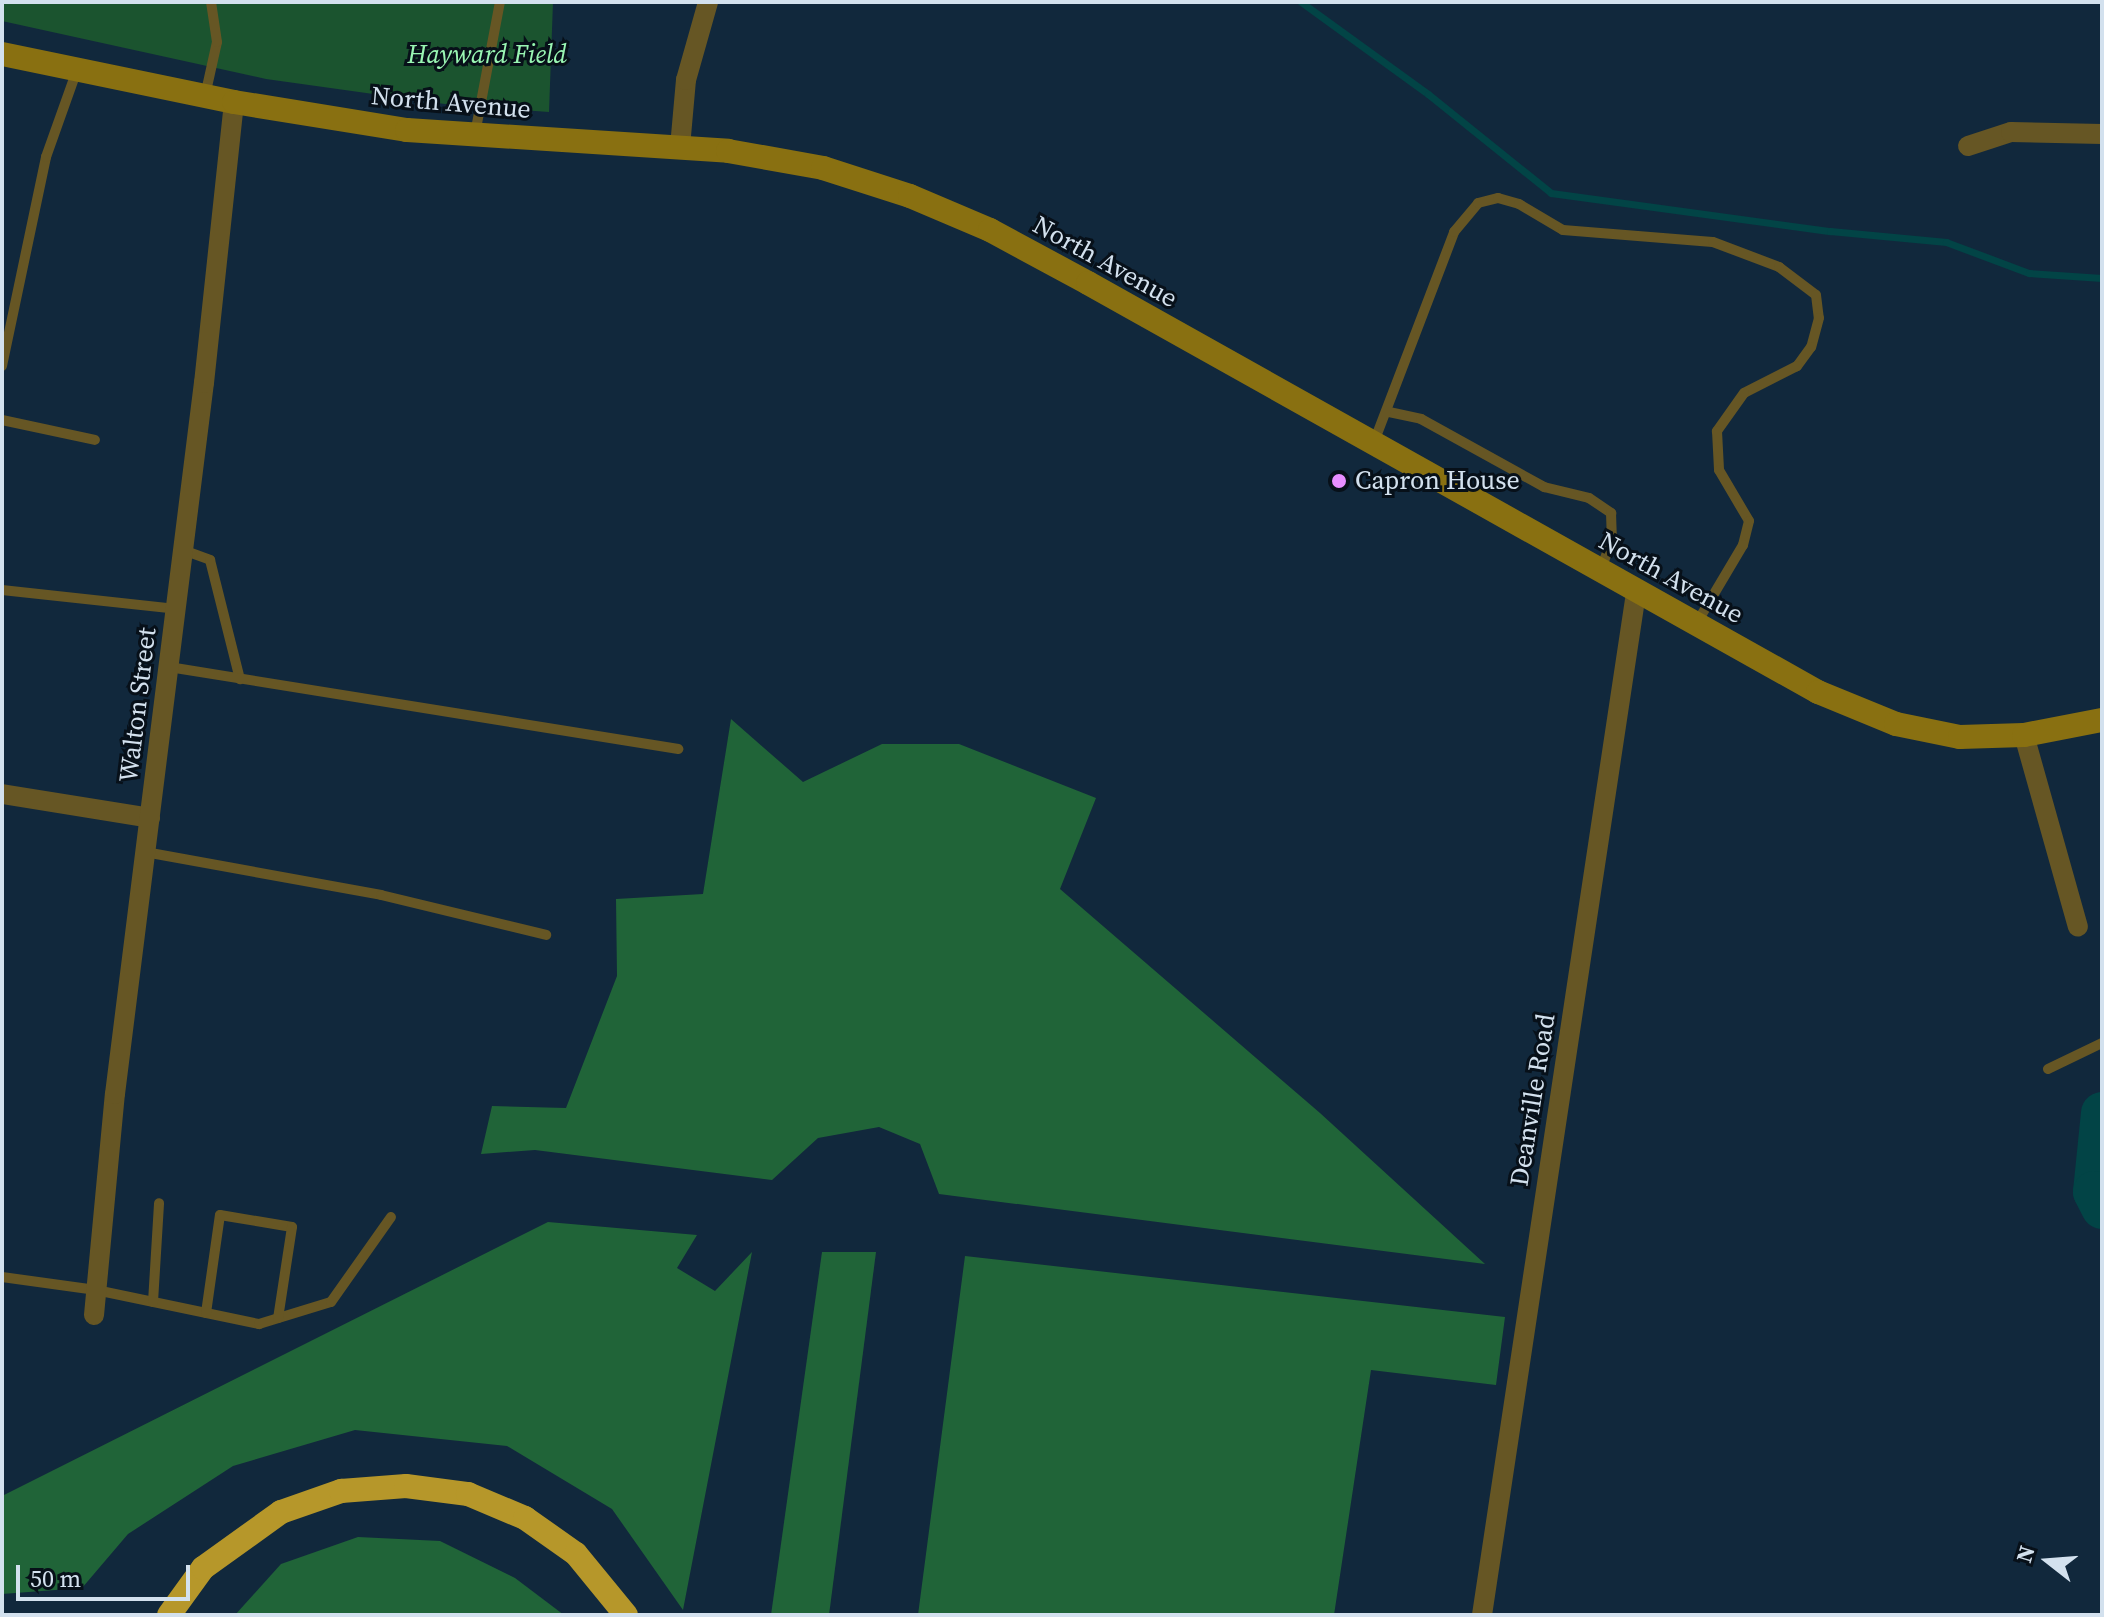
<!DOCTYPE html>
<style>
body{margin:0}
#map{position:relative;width:2104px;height:1617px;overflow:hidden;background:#11283c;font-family:"Source Serif 4",serif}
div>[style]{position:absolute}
.green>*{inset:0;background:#1b542f}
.forest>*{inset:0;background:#206438}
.stream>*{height:7px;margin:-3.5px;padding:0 3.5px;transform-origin:3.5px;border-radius:3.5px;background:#024446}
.river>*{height:42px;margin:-21px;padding:0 21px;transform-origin:21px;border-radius:21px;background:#024446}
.lane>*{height:10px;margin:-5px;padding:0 5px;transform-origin:5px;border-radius:5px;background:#665624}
.street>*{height:20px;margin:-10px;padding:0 10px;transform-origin:10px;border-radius:10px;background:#665624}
.secondary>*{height:24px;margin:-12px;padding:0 12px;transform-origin:12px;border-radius:12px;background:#897011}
.highway>*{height:24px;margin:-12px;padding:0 12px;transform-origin:12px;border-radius:12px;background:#b6972a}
.dots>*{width:22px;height:22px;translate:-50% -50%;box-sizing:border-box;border:4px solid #071019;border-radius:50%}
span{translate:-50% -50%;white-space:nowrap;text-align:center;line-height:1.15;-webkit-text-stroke:6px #071019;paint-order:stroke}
.park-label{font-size:26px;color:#99f6b3;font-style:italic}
.street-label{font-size:26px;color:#d3e1ee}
.poi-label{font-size:26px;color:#d3e1ee}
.left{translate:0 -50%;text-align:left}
.frame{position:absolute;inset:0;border:4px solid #d3e1ee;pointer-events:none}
.north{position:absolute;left:2008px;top:1521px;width:80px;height:80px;-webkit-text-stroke:6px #071019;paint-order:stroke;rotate:287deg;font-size:22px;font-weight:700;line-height:32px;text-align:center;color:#d3e1ee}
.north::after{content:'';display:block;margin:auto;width:28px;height:36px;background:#d3e1ee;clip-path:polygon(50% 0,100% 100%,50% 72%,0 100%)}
.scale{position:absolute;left:16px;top:1565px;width:174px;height:36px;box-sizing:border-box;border:4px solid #d3e1ee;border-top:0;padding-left:10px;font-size:24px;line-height:28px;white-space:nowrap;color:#d3e1ee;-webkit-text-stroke:6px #071019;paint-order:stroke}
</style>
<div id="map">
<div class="green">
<i style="clip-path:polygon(2px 2px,553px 2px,549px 112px,452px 105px,266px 79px,2px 21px)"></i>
</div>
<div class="forest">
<i style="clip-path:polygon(731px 719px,803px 782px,882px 744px,959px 744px,1096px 798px,1060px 889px,1320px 1113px,1485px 1264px,939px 1194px,920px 1144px,879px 1127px,818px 1138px,772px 1180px,535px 1150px,481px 1154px,492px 1106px,566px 1108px,617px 976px,616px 899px,703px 894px)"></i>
<i style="clip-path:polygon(548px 1222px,697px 1235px,677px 1268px,715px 1291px,752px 1252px,683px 1610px,612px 1509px,507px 1446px,355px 1430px,233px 1466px,128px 1534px,82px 1588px,2px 1594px,2px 1496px)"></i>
<i style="clip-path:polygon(822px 1252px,876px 1252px,829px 1615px,771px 1615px)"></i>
<i style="clip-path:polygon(965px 1256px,1505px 1317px,1496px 1385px,1371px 1370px,1334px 1615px,918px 1615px)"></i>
<i style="clip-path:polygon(358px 1537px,440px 1541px,515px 1578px,564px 1615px,235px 1615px,281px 1564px)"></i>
</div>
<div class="stream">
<i style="left:1301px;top:2px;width:157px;rotate:35.9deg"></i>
<i style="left:1428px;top:94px;width:158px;rotate:38.8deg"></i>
<i style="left:1551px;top:193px;width:282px;rotate:7.8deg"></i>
<i style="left:1830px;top:231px;width:117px;rotate:5.4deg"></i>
<i style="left:1946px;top:242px;width:89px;rotate:20.5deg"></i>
<i style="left:2029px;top:273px;width:73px;rotate:3.9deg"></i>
</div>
<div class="river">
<i style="left:2102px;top:1113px;width:79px;rotate:95.8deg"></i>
<i style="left:2094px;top:1192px;width:18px;rotate:63deg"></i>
</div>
<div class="lane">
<i style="left:205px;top:96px;width:55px;rotate:-77.5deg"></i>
<i style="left:217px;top:42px;width:40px;rotate:-98.5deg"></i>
<i style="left:475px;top:134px;width:134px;rotate:-79.3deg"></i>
<i style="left:2px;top:366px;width:214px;rotate:-78.1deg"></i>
<i style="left:46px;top:157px;width:92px;rotate:-70.4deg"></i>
<i style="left:1389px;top:412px;width:33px;rotate:12deg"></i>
<i style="left:1421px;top:419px;width:141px;rotate:28.9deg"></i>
<i style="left:1544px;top:487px;width:46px;rotate:13.7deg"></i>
<i style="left:1589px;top:498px;width:27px;rotate:34deg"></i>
<i style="left:1611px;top:513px;width:26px;rotate:88deg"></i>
<i style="left:1612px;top:539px;width:33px;rotate:110deg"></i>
<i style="left:2px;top:420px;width:95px;rotate:12.1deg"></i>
<i style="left:1374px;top:442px;width:225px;rotate:-69.1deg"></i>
<i style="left:1454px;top:232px;width:38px;rotate:-50deg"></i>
<i style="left:1478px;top:203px;width:21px;rotate:-14deg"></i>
<i style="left:1498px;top:198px;width:22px;rotate:16deg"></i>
<i style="left:1519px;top:204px;width:51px;rotate:30.6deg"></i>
<i style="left:1563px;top:230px;width:150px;rotate:4.6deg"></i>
<i style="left:1713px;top:242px;width:71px;rotate:20.7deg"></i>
<i style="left:1779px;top:267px;width:46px;rotate:37.1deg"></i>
<i style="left:1816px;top:295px;width:23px;rotate:83deg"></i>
<i style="left:1819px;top:318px;width:30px;rotate:105deg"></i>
<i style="left:1811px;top:347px;width:24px;rotate:126deg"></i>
<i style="left:1797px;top:366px;width:59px;rotate:153deg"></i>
<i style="left:1744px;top:393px;width:47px;rotate:125.4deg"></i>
<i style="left:1717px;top:431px;width:39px;rotate:87deg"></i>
<i style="left:1719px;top:470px;width:59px;rotate:59.5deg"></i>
<i style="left:1749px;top:521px;width:25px;rotate:104deg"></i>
<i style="left:1743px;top:545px;width:92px;rotate:120.7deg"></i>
<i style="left:183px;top:550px;width:29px;rotate:20deg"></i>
<i style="left:210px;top:560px;width:123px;rotate:75.9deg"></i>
<i style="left:2px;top:590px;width:175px;rotate:6.2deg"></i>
<i style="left:169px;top:667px;width:516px;rotate:9.15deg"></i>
<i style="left:145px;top:852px;width:240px;rotate:10.3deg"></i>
<i style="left:381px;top:895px;width:170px;rotate:13.6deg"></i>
<i style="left:2048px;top:1069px;width:60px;rotate:-25.7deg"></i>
<i style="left:2px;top:1277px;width:95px;rotate:7.9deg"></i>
<i style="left:96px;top:1290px;width:167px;rotate:11.8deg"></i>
<i style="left:259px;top:1324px;width:75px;rotate:-17deg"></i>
<i style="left:331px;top:1302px;width:104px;rotate:-54.8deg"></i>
<i style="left:153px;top:1302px;width:99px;rotate:-86.5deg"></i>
<i style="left:206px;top:1313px;width:99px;rotate:-81.9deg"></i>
<i style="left:220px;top:1215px;width:73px;rotate:9.5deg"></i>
<i style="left:292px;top:1227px;width:92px;rotate:98.7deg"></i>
</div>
<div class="street">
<i style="left:1968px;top:146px;width:45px;rotate:-18deg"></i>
<i style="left:2011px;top:132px;width:91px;rotate:1.3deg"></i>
<i style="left:680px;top:147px;width:67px;rotate:-84.9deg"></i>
<i style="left:686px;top:80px;width:81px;rotate:-74.2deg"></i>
<i style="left:2024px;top:735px;width:199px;rotate:74.3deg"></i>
<i style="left:2px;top:794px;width:150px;rotate:9.2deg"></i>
<i style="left:94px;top:1315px;width:222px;rotate:-84.6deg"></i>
<i style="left:115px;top:1094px;width:717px;rotate:-82.87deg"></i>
<i style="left:204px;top:383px;width:283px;rotate:-83.9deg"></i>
<i style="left:1482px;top:1615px;width:1034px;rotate:-81.43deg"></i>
</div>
<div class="secondary">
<i style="left:2px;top:54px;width:237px;rotate:11.7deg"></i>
<i style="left:234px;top:102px;width:175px;rotate:9.2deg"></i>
<i style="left:407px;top:130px;width:322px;rotate:3.7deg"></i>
<i style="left:728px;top:151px;width:97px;rotate:10.1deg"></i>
<i style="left:823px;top:168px;width:91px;rotate:17.8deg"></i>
<i style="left:910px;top:196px;width:87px;rotate:23deg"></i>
<i style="left:990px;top:230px;width:111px;rotate:28.4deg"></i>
<i style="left:1088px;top:283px;width:837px;rotate:29.26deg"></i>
<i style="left:1818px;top:692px;width:84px;rotate:22.3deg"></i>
<i style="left:1896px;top:724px;width:65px;rotate:11.5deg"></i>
<i style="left:1960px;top:737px;width:64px;rotate:-1.8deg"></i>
<i style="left:2024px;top:735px;width:79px;rotate:-10.9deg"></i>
</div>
<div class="highway">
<i style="left:169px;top:1615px;width:58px;rotate:-54.1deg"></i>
<i style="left:203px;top:1568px;width:96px;rotate:-35.7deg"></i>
<i style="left:281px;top:1512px;width:64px;rotate:-19.3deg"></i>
<i style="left:341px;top:1491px;width:65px;rotate:-4.4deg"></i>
<i style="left:406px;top:1486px;width:63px;rotate:7.4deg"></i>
<i style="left:468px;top:1494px;width:62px;rotate:22.8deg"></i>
<i style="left:525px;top:1518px;width:62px;rotate:35.2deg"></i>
<i style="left:576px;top:1554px;width:79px;rotate:50.7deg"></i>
</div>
<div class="dots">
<i style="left:1339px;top:481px;background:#e88eff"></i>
</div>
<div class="park-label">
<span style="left:487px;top:55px">Hayward Field</span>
</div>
<div class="street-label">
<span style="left:451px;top:103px;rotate:5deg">North Avenue</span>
<span style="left:1105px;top:262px;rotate:29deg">North Avenue</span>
<span style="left:1671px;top:578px;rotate:29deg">North Avenue</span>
<span style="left:138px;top:705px;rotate:-83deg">Walton Street</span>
<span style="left:1533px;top:1100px;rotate:-81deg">Deanville Road</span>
</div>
<div class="poi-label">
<span class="left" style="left:1355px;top:481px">Capron House</span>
</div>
<div class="frame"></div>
<div class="north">N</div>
<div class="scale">50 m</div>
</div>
